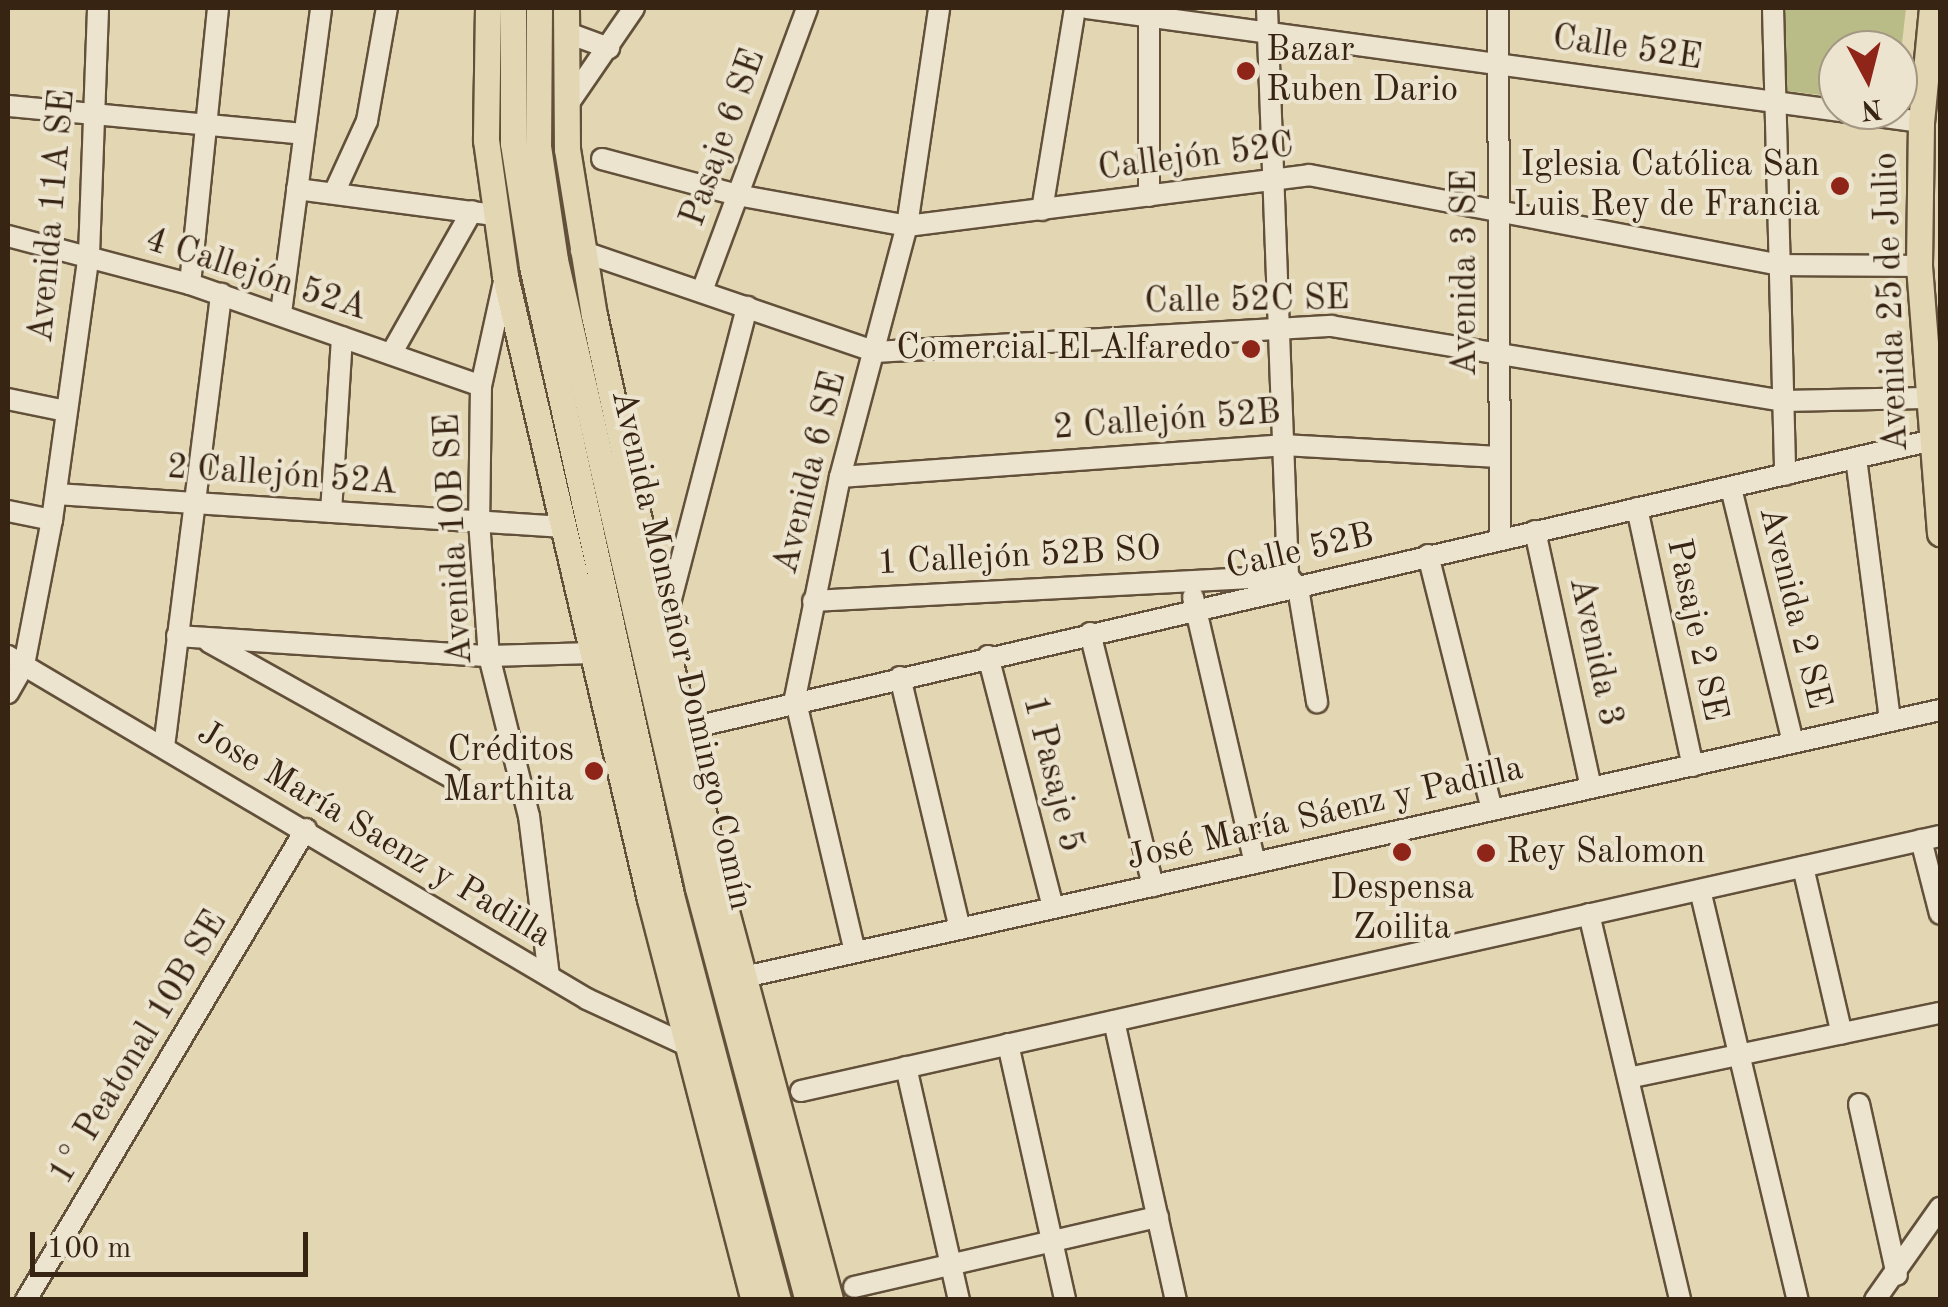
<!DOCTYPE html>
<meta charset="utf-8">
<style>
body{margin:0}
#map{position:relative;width:1948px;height:1307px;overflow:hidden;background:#e2d6b3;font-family:"Old Standard TT",serif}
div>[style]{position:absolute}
.green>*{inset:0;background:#babc88}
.roads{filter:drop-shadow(2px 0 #62503a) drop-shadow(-2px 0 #62503a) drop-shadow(0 2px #62503a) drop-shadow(0 -2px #62503a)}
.minor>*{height:20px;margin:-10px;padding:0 10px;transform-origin:10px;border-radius:10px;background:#ece4ce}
.major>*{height:25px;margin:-12.5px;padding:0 12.5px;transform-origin:12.5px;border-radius:12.5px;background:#e2d6b3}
.dots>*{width:28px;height:28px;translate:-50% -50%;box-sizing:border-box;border:5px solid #ece4ce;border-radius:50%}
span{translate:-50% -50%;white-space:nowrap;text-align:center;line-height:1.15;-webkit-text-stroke:8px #ece4ce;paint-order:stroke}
.street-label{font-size:35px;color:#372412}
.poi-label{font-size:35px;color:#372412}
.left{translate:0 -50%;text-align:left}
.right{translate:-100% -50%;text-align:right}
.frame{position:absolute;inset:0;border:10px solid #372412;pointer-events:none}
.north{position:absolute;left:1818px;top:30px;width:100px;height:100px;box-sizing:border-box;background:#ece4ce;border:2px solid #a49783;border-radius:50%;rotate:173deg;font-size:28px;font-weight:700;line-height:40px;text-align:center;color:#372412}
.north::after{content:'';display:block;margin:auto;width:35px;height:45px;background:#8f2418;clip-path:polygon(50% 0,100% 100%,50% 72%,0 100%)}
.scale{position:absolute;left:30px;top:1232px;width:278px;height:45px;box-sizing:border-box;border:5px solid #372412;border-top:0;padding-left:12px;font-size:30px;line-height:35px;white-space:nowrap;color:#372412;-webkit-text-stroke:8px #ece4ce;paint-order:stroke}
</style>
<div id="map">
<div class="green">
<i style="clip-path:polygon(1778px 8px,1906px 8px,1898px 79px,1898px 50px,1838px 50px,1838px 97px,1779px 90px)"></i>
</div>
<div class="roads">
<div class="minor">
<i style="left:1087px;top:8px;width:842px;rotate:7.78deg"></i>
<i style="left:1267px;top:8px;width:568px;rotate:87.88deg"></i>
<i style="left:1288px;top:576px;width:16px;rotate:50deg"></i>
<i style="left:1298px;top:588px;width:116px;rotate:80.5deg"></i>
<i style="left:1498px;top:8px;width:531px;rotate:89.78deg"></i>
<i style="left:1773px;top:8px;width:467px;rotate:88.5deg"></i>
<i style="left:565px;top:32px;width:47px;rotate:20deg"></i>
<i style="left:8px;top:106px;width:297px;rotate:5.4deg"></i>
<i style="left:566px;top:107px;width:120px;rotate:-55.5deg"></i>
<i style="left:602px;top:159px;width:140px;rotate:14.9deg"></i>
<i style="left:737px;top:195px;width:173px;rotate:10.3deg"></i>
<i style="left:907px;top:226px;width:405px;rotate:-7.2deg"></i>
<i style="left:1309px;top:175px;width:480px;rotate:10.8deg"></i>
<i style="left:1780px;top:265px;width:139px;rotate:0.4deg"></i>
<i style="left:297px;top:189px;width:199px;rotate:7.5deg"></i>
<i style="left:334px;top:193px;width:79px;rotate:-65.4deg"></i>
<i style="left:367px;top:121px;width:115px;rotate:-80deg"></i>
<i style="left:1149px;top:196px;width:181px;rotate:-90deg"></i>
<i style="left:1042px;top:210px;width:205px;rotate:-80.7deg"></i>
<i style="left:8px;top:236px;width:188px;rotate:14.8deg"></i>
<i style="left:190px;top:284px;width:308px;rotate:19.3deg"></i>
<i style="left:581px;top:251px;width:312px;rotate:18.9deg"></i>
<i style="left:876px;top:352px;width:456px;rotate:-3.3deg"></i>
<i style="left:1331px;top:326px;width:458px;rotate:9.4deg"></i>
<i style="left:1783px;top:401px;width:142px;rotate:-1.2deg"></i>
<i style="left:505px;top:277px;width:112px;rotate:102.4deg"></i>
<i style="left:481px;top:386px;width:135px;rotate:90.8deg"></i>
<i style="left:479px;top:521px;width:135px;rotate:85.8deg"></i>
<i style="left:489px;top:656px;width:165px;rotate:76deg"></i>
<i style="left:529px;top:816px;width:161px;rotate:82.9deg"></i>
<i style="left:190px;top:284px;width:277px;rotate:-84.2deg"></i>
<i style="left:702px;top:291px;width:302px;rotate:-69.6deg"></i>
<i style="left:281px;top:313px;width:308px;rotate:-82.5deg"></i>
<i style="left:391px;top:354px;width:164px;rotate:-60.5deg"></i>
<i style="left:8px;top:399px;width:59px;rotate:11.7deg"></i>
<i style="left:1856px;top:458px;width:265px;rotate:82.6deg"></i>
<i style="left:840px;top:477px;width:444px;rotate:-4.1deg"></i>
<i style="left:1283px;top:445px;width:216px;rotate:3.2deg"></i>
<i style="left:1731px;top:488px;width:262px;rotate:76.3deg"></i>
<i style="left:56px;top:494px;width:509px;rotate:3.72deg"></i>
<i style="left:1637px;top:508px;width:264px;rotate:77.8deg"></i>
<i style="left:8px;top:511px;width:45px;rotate:11.6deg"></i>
<i style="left:331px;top:512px;width:175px;rotate:-86.4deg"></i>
<i style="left:1535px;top:531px;width:263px;rotate:77.7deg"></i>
<i style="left:1428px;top:555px;width:263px;rotate:75.9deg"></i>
<i style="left:1193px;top:597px;width:273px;rotate:76.9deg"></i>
<i style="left:813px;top:601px;width:476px;rotate:-3deg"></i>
<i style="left:664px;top:626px;width:330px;rotate:-75.4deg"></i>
<i style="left:1090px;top:633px;width:261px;rotate:76deg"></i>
<i style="left:177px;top:636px;width:313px;rotate:3.7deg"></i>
<i style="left:489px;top:656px;width:104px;rotate:-1.7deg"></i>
<i style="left:209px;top:642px;width:278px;rotate:29.2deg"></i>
<i style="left:8px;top:656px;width:673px;rotate:30.64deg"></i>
<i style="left:587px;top:999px;width:119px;rotate:24.8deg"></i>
<i style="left:988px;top:656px;width:260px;rotate:75.5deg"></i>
<i style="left:900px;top:677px;width:259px;rotate:76.6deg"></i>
<i style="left:8px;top:693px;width:32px;rotate:-60deg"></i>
<i style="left:24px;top:665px;width:148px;rotate:-79.1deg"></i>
<i style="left:52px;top:520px;width:268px;rotate:-82.1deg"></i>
<i style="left:89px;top:255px;width:247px;rotate:-87.9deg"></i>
<i style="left:686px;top:729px;width:1276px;rotate:-13.05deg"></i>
<i style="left:164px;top:747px;width:457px;rotate:-82.8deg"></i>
<i style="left:1921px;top:840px;width:76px;rotate:75.6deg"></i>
<i style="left:1803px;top:867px;width:171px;rotate:76.9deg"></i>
<i style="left:1700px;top:890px;width:422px;rotate:76.6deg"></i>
<i style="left:1589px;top:914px;width:397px;rotate:76.7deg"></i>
<i style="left:855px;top:952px;width:261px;rotate:-103.3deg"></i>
<i style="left:795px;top:698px;width:226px;rotate:-78.5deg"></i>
<i style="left:840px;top:477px;width:260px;rotate:-75.1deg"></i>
<i style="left:907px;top:226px;width:220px;rotate:-81.6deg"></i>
<i style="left:731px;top:980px;width:1239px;rotate:-12.59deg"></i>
<i style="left:1114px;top:1021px;width:286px;rotate:77.5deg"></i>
<i style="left:1008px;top:1044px;width:262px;rotate:77.4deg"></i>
<i style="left:906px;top:1067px;width:239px;rotate:77.2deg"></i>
<i style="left:1628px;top:1078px;width:319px;rotate:-11.8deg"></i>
<i style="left:801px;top:1091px;width:1167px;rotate:-12.62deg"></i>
<i style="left:1859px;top:1104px;width:175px;rotate:77.5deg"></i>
<i style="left:854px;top:1287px;width:312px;rotate:-13deg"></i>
<i style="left:26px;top:1300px;width:548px;rotate:-59.27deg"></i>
<i style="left:1875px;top:1300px;width:113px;rotate:-54.8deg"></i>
</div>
<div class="major">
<i style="left:488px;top:8px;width:132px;rotate:90.9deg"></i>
<i style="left:486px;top:140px;width:137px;rotate:82deg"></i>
<i style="left:505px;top:276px;width:640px;rotate:76.9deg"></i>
<i style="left:650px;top:899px;width:414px;rotate:75.5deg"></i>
<i style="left:513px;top:8px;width:135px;rotate:90deg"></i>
<i style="left:513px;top:143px;width:124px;rotate:81.2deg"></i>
<i style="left:532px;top:266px;width:644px;rotate:77.54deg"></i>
<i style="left:671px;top:895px;width:419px;rotate:75.2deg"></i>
<i style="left:539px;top:8px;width:138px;rotate:90.4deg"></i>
<i style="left:538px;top:146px;width:115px;rotate:81.5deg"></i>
<i style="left:555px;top:260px;width:644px;rotate:77.17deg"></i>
<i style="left:698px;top:888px;width:426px;rotate:75.1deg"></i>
<i style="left:566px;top:8px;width:141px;rotate:89.6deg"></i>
<i style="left:567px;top:149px;width:168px;rotate:80.8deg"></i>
<i style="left:594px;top:315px;width:584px;rotate:77.63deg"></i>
<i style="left:719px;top:885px;width:430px;rotate:75deg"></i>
<i style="left:1932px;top:8px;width:115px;rotate:95.5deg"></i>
<i style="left:1921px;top:122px;width:144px;rotate:90.8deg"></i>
<i style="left:1919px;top:266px;width:268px;rotate:85.5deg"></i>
</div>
</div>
<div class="dots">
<i style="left:1246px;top:71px;background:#8f2418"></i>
<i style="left:1840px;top:186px;background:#8f2418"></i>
<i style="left:1251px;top:349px;background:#8f2418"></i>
<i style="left:594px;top:771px;background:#8f2418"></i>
<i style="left:1402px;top:852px;background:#8f2418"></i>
<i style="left:1486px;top:853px;background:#8f2418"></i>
</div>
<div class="street-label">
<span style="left:1627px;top:49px;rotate:8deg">Calle 52E</span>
<span style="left:724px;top:138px;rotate:-70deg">Pasaje 6 SE</span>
<span style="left:1196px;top:158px;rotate:-7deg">Callejón 52C</span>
<span style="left:53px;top:216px;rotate:-85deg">Avenida 11A SE</span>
<span style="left:1466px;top:273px;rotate:-90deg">Avenida 3 SE</span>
<span style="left:256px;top:275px;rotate:18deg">4 Callejón 52A</span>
<span style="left:1247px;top:301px;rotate:-1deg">Calle 52C SE</span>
<span style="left:1892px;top:302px;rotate:-92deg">Avenida 25 de Julio</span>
<span style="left:1167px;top:421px;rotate:-4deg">2 Callejón 52B</span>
<span style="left:811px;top:473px;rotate:-76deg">Avenida 6 SE</span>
<span style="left:282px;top:476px;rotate:4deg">2 Callejón 52A</span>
<span style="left:455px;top:539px;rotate:-93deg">Avenida 10B SE</span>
<span style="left:1300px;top:552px;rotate:-13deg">Calle 52B</span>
<span style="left:1019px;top:557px;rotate:-3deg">1 Callejón 52B SO</span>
<span style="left:1794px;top:608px;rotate:76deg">Avenida 2 SE</span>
<span style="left:1696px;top:630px;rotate:78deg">Pasaje 2 SE</span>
<span style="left:681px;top:650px;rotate:77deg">Avenida Monseñor Domingo Comín</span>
<span style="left:1595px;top:652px;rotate:78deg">Avenida 3</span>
<span style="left:1052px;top:774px;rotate:76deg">1 Pasaje 5</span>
<span style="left:1325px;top:814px;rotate:-13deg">José María Sáenz y Padilla</span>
<span style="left:374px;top:835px;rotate:31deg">Jose María Saenz y Padilla</span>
<span style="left:139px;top:1048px;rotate:-59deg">1° Peatonal 10B SE</span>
</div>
<div class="poi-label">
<span class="left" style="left:1266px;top:71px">Bazar<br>Ruben Dario</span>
<span class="right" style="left:1820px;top:186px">Iglesia Católica San<br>Luis Rey de Francia</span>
<span class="right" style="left:1231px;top:349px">Comercial El Alfaredo</span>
<span class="right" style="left:574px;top:771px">Créditos<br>Marthita</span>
<span class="left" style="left:1506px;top:853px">Rey Salomon</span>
<span style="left:1402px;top:909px">Despensa<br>Zoilita</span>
</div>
<div class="frame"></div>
<div class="north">N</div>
<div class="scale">100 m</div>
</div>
